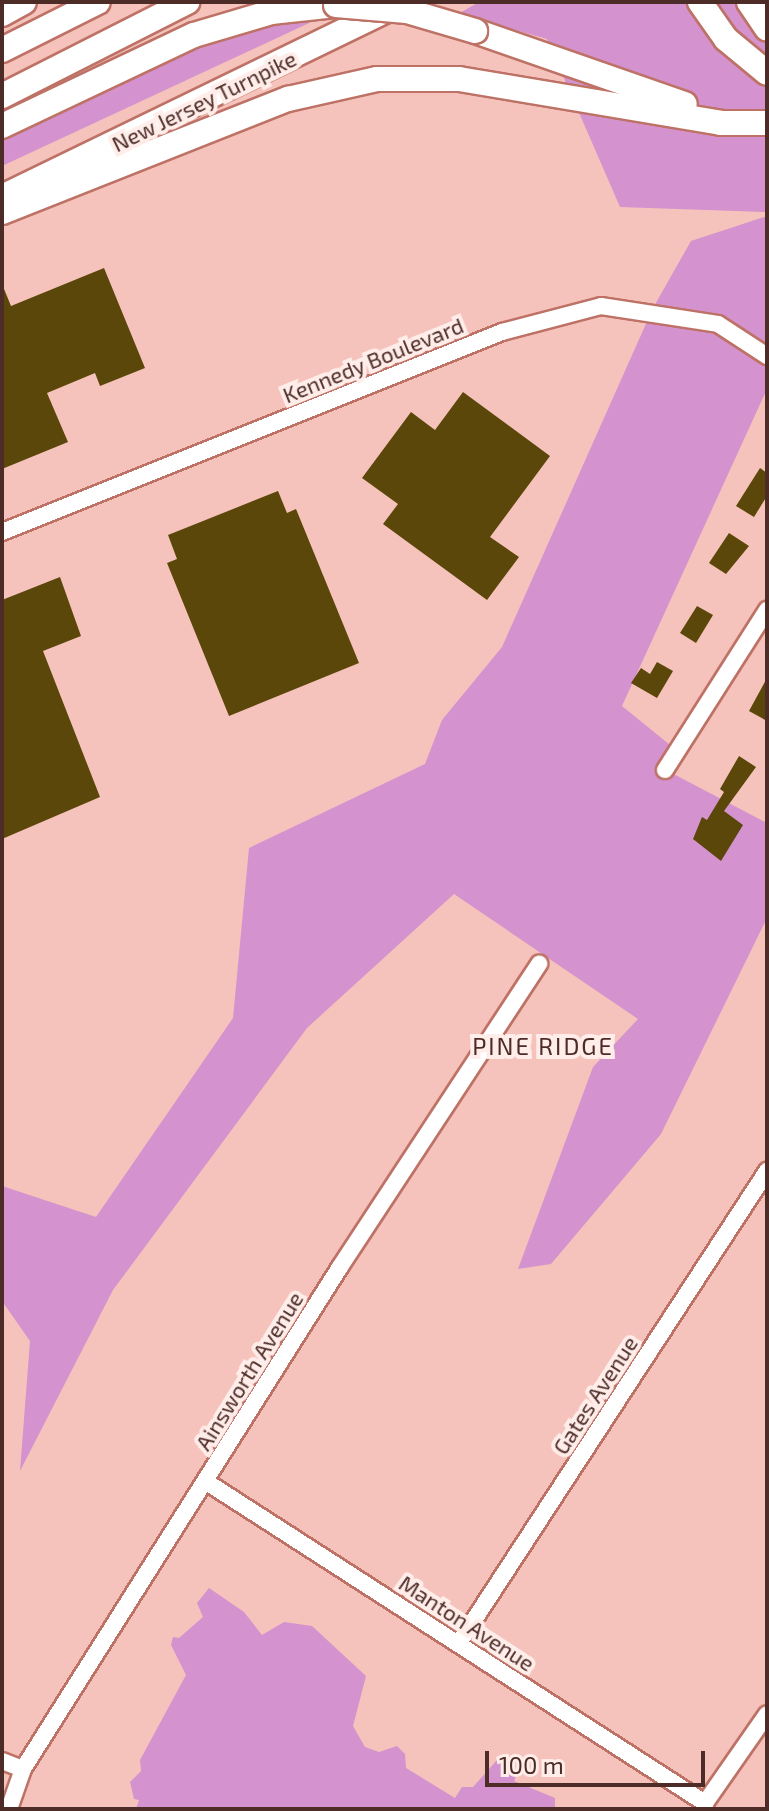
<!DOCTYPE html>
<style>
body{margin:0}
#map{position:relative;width:769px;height:1811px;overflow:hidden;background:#f5c3bb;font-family:"Exo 2",sans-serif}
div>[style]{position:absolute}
.green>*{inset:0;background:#d492cf}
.building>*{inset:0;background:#5b4709}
.roads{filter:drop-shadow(2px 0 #be7266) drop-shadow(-2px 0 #be7266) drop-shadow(0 2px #be7266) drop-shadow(0 -2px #be7266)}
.minor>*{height:16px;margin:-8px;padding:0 8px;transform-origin:8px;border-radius:8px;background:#fff}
.highway>*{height:24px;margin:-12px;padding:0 12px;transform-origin:12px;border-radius:12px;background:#fff}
.bridges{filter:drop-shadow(2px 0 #be7266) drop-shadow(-2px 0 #be7266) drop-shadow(0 2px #be7266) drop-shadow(0 -2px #be7266)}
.highway-bridge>*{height:24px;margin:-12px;padding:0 12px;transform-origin:12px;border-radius:12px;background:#fff}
span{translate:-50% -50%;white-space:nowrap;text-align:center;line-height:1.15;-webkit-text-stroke:8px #ffedea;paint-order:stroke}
.street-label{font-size:22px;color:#4d2c27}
.neighbourhood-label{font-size:24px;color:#4d2c27;letter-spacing:2px}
.frame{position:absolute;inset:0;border:4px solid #4d2c27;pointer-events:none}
.scale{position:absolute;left:485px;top:1751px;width:220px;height:36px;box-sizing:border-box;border:4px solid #4d2c27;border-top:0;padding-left:10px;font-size:24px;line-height:28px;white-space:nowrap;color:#4d2c27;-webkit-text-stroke:6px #ffedea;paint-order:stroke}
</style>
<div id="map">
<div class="green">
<i style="clip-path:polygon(479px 2px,767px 2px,767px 212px,620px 207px,547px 39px,458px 14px)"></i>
<i style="clip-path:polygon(322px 17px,2px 166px,2px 140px,227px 34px)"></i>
<i style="clip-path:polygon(767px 216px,767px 389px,622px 706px,675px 749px,664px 769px,767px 823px,767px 918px,661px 1134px,551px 1264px,518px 1269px,593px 1067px,638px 1019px,454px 894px,307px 1028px,113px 1290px,20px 1471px,30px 1341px,2px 1301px,2px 1186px,96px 1217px,233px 1018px,249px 848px,425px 764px,442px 720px,502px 647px,653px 308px,691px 241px)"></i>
<i style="clip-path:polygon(209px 1588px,244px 1612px,262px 1635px,284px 1622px,312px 1626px,366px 1676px,353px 1726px,365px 1747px,379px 1752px,397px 1746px,405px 1754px,406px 1768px,455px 1798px,462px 1787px,473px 1787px,498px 1759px,518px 1772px,514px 1781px,555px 1798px,555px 1809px,136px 1809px,139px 1800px,134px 1799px,130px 1782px,141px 1771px,140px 1760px,186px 1675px,171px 1645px,173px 1637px,179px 1638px,203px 1617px,197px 1603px)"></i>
</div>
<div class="building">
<i style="clip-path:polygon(104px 268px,145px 368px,100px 386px,95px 373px,47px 393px,68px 442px,2px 469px,2px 284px,11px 306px)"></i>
<i style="clip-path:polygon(463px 392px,550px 456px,490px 537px,519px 557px,487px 600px,383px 524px,398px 504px,362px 478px,411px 412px,435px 430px)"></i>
<i style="clip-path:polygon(760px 468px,767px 473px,767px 496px,754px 517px,736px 506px)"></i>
<i style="clip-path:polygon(278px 491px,287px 513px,296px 509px,359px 663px,229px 716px,167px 563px,177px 559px,168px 535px)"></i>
<i style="clip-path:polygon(729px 533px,749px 546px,726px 574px,709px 563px)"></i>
<i style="clip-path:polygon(60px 577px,81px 636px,43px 651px,100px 797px,2px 839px,2px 600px)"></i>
<i style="clip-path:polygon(697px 606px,713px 615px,696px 643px,680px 633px)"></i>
<i style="clip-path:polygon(657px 662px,673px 671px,657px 698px,631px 683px,641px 668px,650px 674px)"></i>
<i style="clip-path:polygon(767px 678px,767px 721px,749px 711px)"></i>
<i style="clip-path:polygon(739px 756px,756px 767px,724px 811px,743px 825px,721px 861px,693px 839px,702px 817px,707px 820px,724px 792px,720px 789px)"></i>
</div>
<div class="roads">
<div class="minor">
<i style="left:2px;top:532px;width:539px;rotate:-21.8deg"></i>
<i style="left:502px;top:332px;width:102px;rotate:-14.7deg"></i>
<i style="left:601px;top:306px;width:118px;rotate:8.7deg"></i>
<i style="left:718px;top:324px;width:59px;rotate:33.1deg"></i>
<i style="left:665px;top:770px;width:190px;rotate:-57.5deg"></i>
<i style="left:205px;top:1481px;width:595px;rotate:32.78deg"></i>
<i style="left:705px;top:1803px;width:108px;rotate:-55.1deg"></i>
<i style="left:459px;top:1643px;width:564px;rotate:-56.87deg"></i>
<i style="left:2px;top:1761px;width:22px;rotate:21deg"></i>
<i style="left:9px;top:1809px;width:42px;rotate:-70.7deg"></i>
<i style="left:23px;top:1769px;width:594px;rotate:-57.73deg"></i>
<i style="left:340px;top:1267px;width:363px;rotate:-56.7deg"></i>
</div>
<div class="highway">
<i style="left:700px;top:2px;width:45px;rotate:54.9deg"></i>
<i style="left:726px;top:39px;width:53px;rotate:39.7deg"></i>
<i style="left:749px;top:2px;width:32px;rotate:56deg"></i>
<i style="left:2px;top:14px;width:25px;rotate:-29deg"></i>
<i style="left:475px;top:31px;width:222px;rotate:19.2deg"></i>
<i style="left:2px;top:50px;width:107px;rotate:-26.6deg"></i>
<i style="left:2px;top:96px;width:208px;rotate:-26.9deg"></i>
<i style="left:2px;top:126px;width:212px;rotate:-25.4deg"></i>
<i style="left:194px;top:35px;width:80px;rotate:-16.6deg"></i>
<i style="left:271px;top:12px;width:65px;rotate:-6.1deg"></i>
<i style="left:4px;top:196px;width:436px;rotate:-25.9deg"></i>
<i style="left:2px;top:212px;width:308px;rotate:-21.6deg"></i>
<i style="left:288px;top:99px;width:91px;rotate:-12.7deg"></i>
<i style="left:377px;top:79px;width:82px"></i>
<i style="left:459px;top:79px;width:266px;rotate:9.5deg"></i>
<i style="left:721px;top:123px;width:46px"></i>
</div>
</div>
<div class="bridges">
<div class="highway-bridge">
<i style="left:336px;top:5px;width:71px;rotate:4.8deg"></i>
<i style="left:407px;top:11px;width:71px;rotate:16.4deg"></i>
</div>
</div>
<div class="street-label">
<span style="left:204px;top:101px;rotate:-26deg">New Jersey Turnpike</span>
<span style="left:373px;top:360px;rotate:-22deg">Kennedy Boulevard</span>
<span style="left:249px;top:1371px;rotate:-58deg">Ainsworth Avenue</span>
<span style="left:595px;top:1395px;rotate:-57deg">Gates Avenue</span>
<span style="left:467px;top:1623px;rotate:33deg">Manton Avenue</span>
</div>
<div class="neighbourhood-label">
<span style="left:543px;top:1046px">PINE RIDGE</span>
</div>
<div class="frame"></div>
<div class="scale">100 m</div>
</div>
